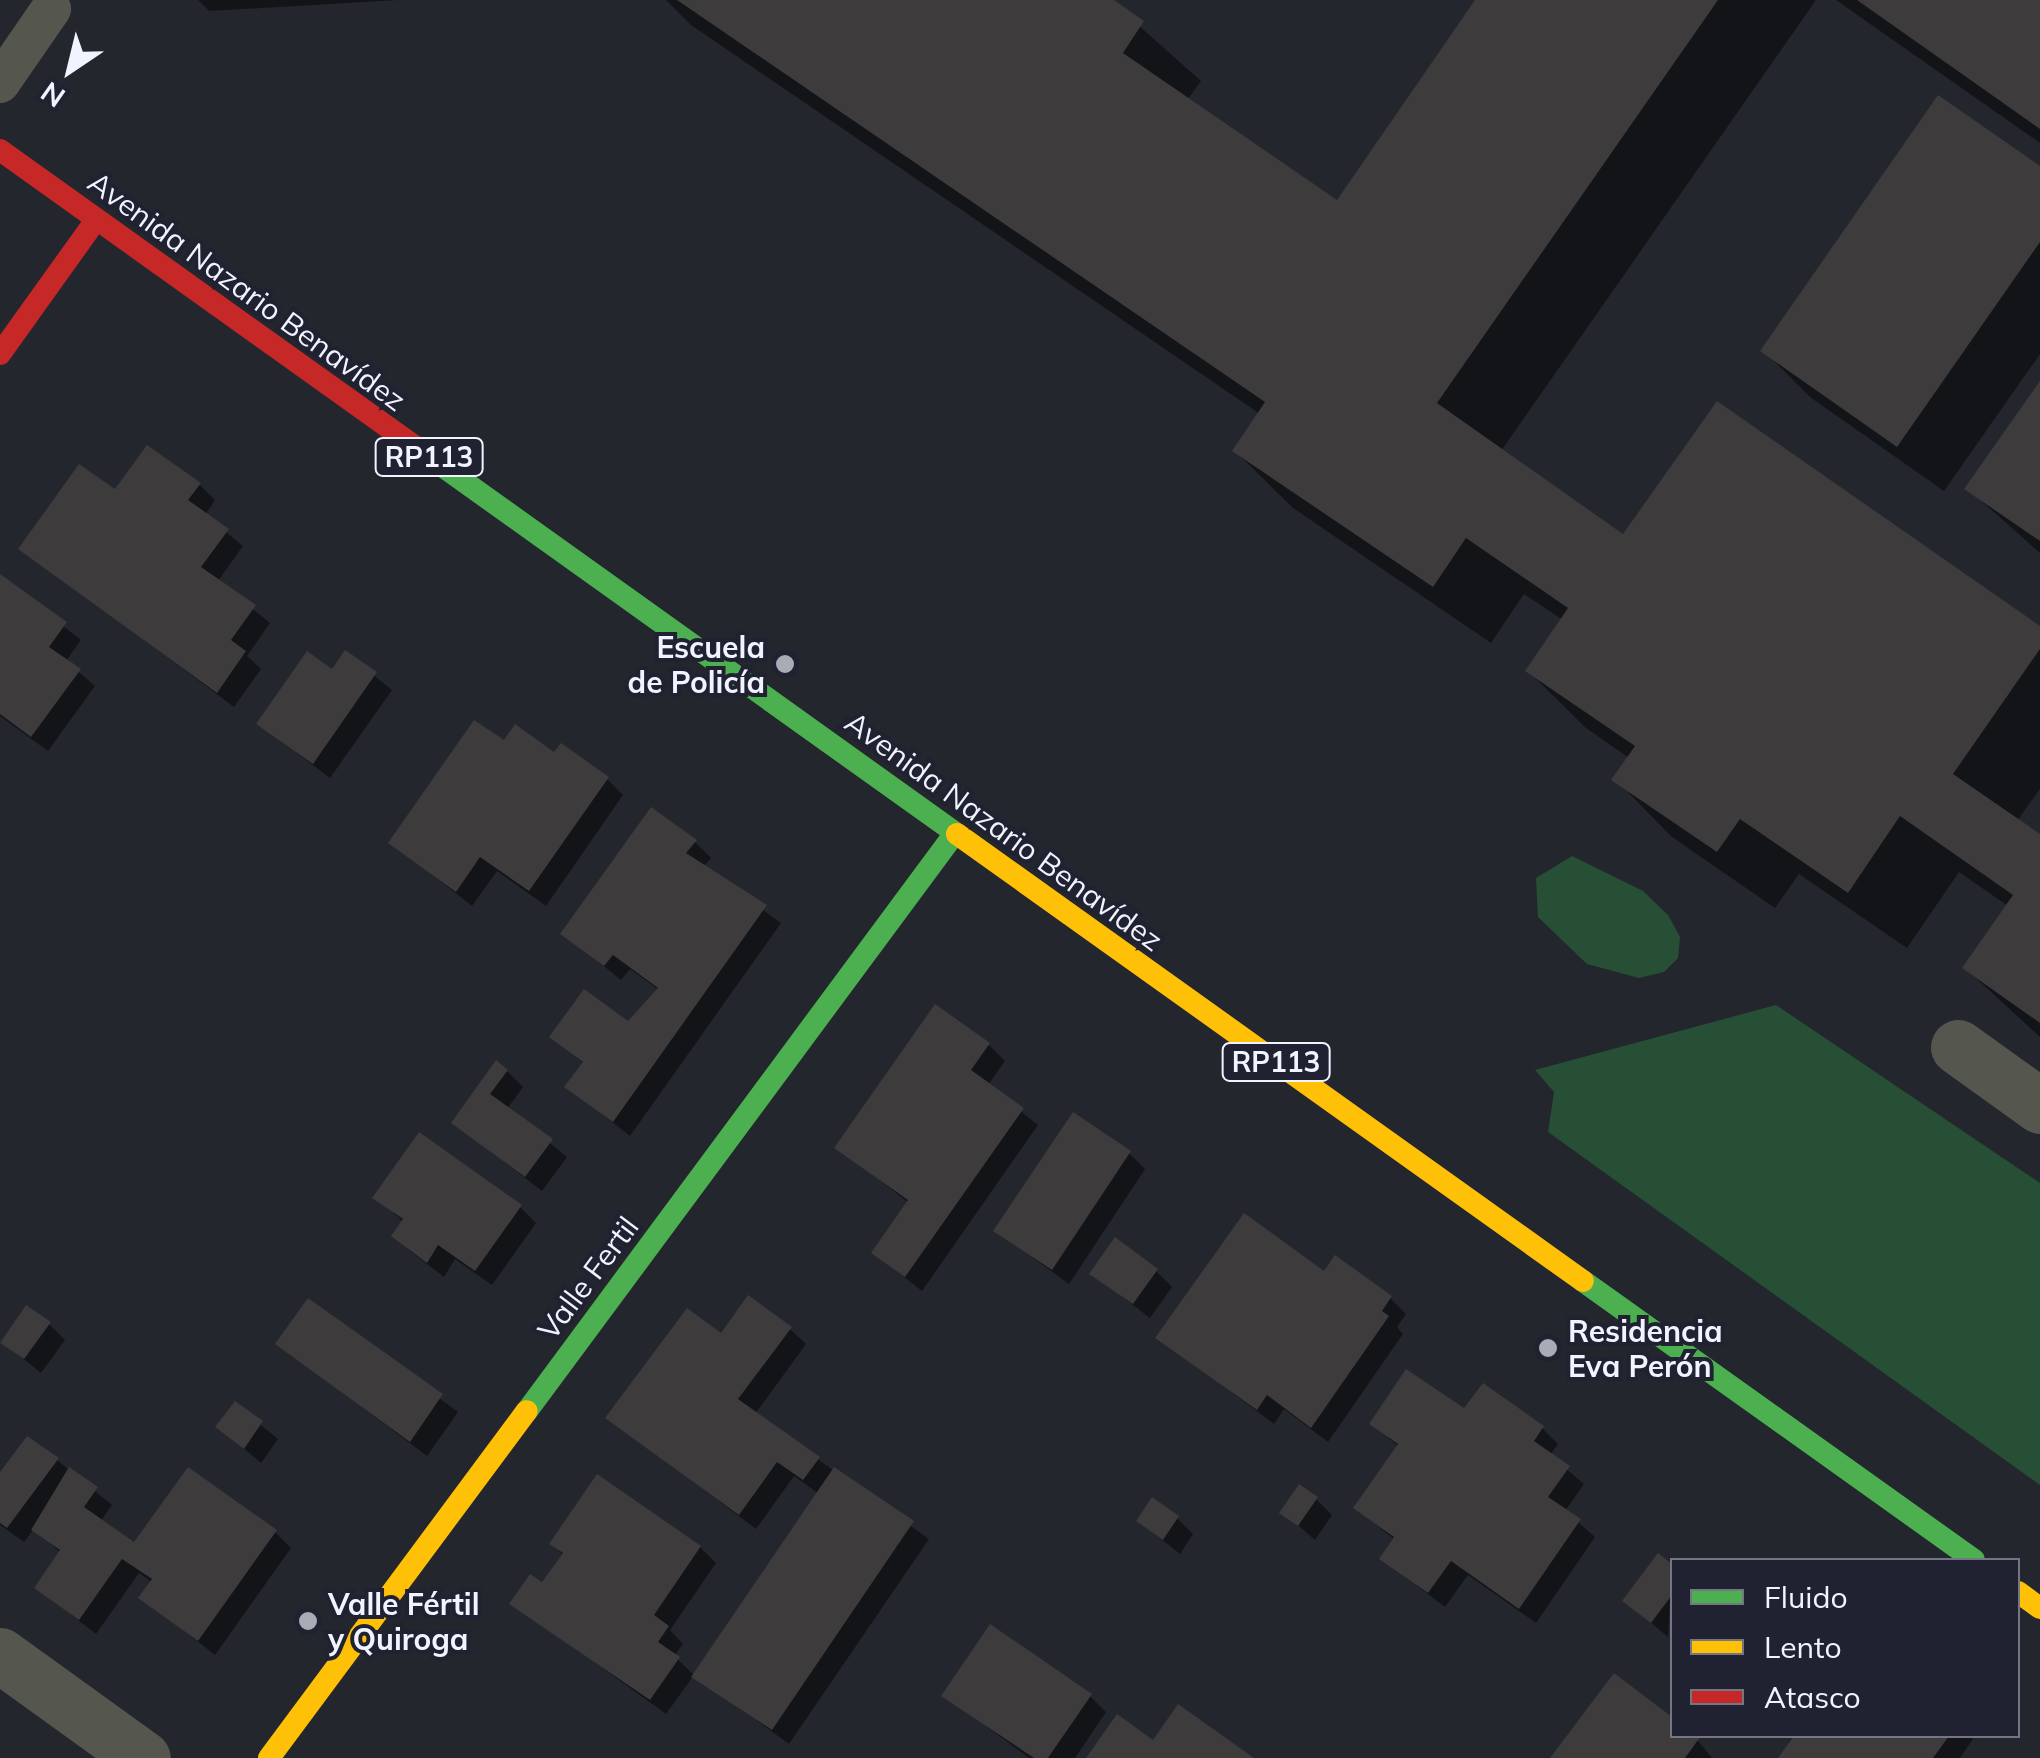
<!DOCTYPE html>
<meta charset="utf-8">
<style>
body{margin:0}
#map{position:relative;width:2040px;height:1758px;overflow:hidden;background:#24262e;font-family:Mulish,sans-serif}
div>[style]{position:absolute}
.green>*{inset:0;background:#274f35}
.shadow>*{inset:0;background:#0007}
.building>*{inset:0;background:#3d3b3c}
.lane>*{height:40px;margin:-20px;padding:0 20px;transform-origin:20px;border-radius:20px;background:#55564e}
.street>*{height:55px;margin:-27.5px;padding:0 27.5px;transform-origin:27.5px;border-radius:27.5px;background:#55564e}
.fast>*{height:22px;margin:-11px;padding:0 11px;transform-origin:11px;border-radius:11px;background:#4caf50}
.slow>*{height:22px;margin:-11px;padding:0 11px;transform-origin:11px;border-radius:11px;background:#ffc107}
.jam>*{height:22px;margin:-11px;padding:0 11px;transform-origin:11px;border-radius:11px;background:#c62828}
.dots>*{width:28px;height:28px;translate:-50% -50%;box-sizing:border-box;border:5px solid #202232;border-radius:50%}
span{translate:-50% -50%;white-space:nowrap;text-align:center;line-height:1.15;-webkit-text-stroke:8px #202232;paint-order:stroke}
.shield-label span{padding:2px 8px;background:#202232;border:2px solid;border-radius:8px;-webkit-text-stroke-width:0}
.shield-label{font-size:28px;color:#f1f3fe;font-weight:700}
.street-label{font-size:30px;color:#f1f3fe}
.poi-label{font-size:30px;color:#f1f3fe;font-weight:700}
.right{translate:-100% -50%;text-align:right}
.left{translate:0 -50%;text-align:left}
.legend{position:absolute;left:1670px;top:1558px;width:350px;height:180px;box-sizing:border-box;background:#202232;border:2px solid #747684;margin:0;padding:12px 18px;list-style:none;font-size:30px;color:#f1f3fe}
.legend li{display:flex;align-items:center;gap:20px;height:50px}
.legend b{width:50px;border:2px solid #747684}
.north{position:absolute;left:20px;top:20px;width:100px;height:100px;-webkit-text-stroke:8px #202232;paint-order:stroke;rotate:215deg;font-size:28px;font-weight:700;line-height:40px;text-align:center;color:#f1f3fe}
.north::after{content:'';display:block;margin:auto;width:35px;height:45px;background:#f1f3fe;clip-path:polygon(50% 0,100% 100%,50% 72%,0 100%)}
</style>
<div id="map">
<div class="green">
<i style="clip-path:polygon(1572px 856px,1643px 891px,1668px 915px,1680px 937px,1678px 958px,1664px 972px,1639px 978px,1587px 964px,1538px 917px,1536px 878px)"></i>
<i style="clip-path:polygon(1776px 1005px,2040px 1183px,2040px 1485px,1548px 1132px,1554px 1092px,1535px 1070px)"></i>
</div>
<div class="shadow">
<i style="clip-path:polygon(198px 0,398px 0,209px 11px)"></i>
<i style="clip-path:polygon(666px 0,1110px 0,1201px 81px,1187px 100px,1338px 204px,1479px 0,1816px 0,1501px 451px,1624px 538px,2040px 629px,2040px 789px,2017px 821px,2040px 837px,2040px 1037px,1965px 968px,2008px 906px,1959px 872px,1907px 948px,1799px 874px,1775px 908px,1672px 837px,1615px 779px,1629px 758px,1586px 728px,1528px 671px,1563px 620px,1524px 594px,1491px 643px,1293px 508px,1235px 451px,1260px 414px,691px 25px)"></i>
<i style="clip-path:polygon(1836px 0,2040px 0,2040px 143px)"></i>
<i style="clip-path:polygon(2040px 169px,2040px 354px,1944px 491px,1810px 397px,1764px 351px)"></i>
<i style="clip-path:polygon(2040px 385px,2040px 553px,1968px 489px)"></i>
<i style="clip-path:polygon(199px 484px,215px 500px,205px 515px,243px 546px,218px 581px,270px 623px,247px 656px,261px 669px,234px 707px,22px 549px,115px 492px)"></i>
<i style="clip-path:polygon(0 577px,81px 640px,66px 661px,95px 686px,48px 751px,0 716px)"></i>
<i style="clip-path:polygon(346px 653px,392px 690px,330px 778px,259px 724px,333px 672px)"></i>
<i style="clip-path:polygon(504px 744px,555px 756px,607px 779px,623px 795px,546px 906px,497px 871px,472px 906px,391px 842px)"></i>
<i style="clip-path:polygon(695px 842px,711px 858px,703px 867px,781px 923px,630px 1136px,568px 1087px,584px 1064px,552px 1036px,628px 1024px,659px 990px,630px 969px,621px 980px,563px 933px)"></i>
<i style="clip-path:polygon(989px 1045px,1005px 1061px,988px 1085px,1038px 1125px,922px 1291px,874px 1253px,909px 1203px,837px 1147px)"></i>
<i style="clip-path:polygon(507px 1071px,523px 1087px,507px 1109px,567px 1157px,542px 1191px,454px 1123px)"></i>
<i style="clip-path:polygon(1129px 1153px,1145px 1169px,1069px 1284px,996px 1231px)"></i>
<i style="clip-path:polygon(375px 1197px,520px 1207px,536px 1223px,492px 1285px,455px 1259px,444px 1277px,410px 1251px,394px 1235px,404px 1222px)"></i>
<i style="clip-path:polygon(1156px 1271px,1172px 1287px,1150px 1318px,1092px 1273px)"></i>
<i style="clip-path:polygon(1325px 1274px,1390px 1298px,1406px 1314px,1397px 1327px,1403px 1334px,1328px 1442px,1284px 1409px,1274px 1424px,1158px 1337px)"></i>
<i style="clip-path:polygon(309px 1302px,458px 1412px,427px 1456px,278px 1344px)"></i>
<i style="clip-path:polygon(49px 1324px,65px 1340px,41px 1373px,3px 1342px)"></i>
<i style="clip-path:polygon(790px 1329px,806px 1344px,755px 1414px,929px 1539px,789px 1744px,694px 1675px,666px 1714px,513px 1603px,543px 1586px,564px 1556px,552px 1544px,700px 1547px,716px 1563px,670px 1630px,683px 1644px,674px 1656px,695px 1676px,819px 1494px,794px 1476px,756px 1529px,609px 1418px,721px 1336px)"></i>
<i style="clip-path:polygon(235px 1404px,278px 1439px,261px 1463px,219px 1427px)"></i>
<i style="clip-path:polygon(1465px 1412px,1542px 1428px,1558px 1444px,1550px 1455px,1584px 1484px,1565px 1511px,1595px 1537px,1536px 1623px,1468px 1575px,1445px 1607px,1382px 1559px,1395px 1540px,1356px 1508px,1399px 1447px,1372px 1424px)"></i>
<i style="clip-path:polygon(57px 1460px,112px 1505px,100px 1522px,134px 1545px,275px 1532px,291px 1548px,215px 1655px,142px 1598px,152px 1582px,139px 1573px,96px 1634px,37px 1588px,61px 1553px,34px 1529px,24px 1542px,0 1525px,0 1476px)"></i>
<i style="clip-path:polygon(1316px 1499px,1332px 1515px,1315px 1540px,1283px 1512px)"></i>
<i style="clip-path:polygon(1177px 1518px,1193px 1534px,1180px 1554px,1139px 1521px)"></i>
<i style="clip-path:polygon(1658px 1556px,1672px 1567px,1668px 1637px,1625px 1601px)"></i>
<i style="clip-path:polygon(1614px 1677px,1672px 1719px,1672px 1736px,1694px 1736px,1712px 1758px,1554px 1758px)"></i>
<i style="clip-path:polygon(944px 1695px,1090px 1696px,1106px 1712px,1075px 1758px,1029px 1758px)"></i>
<i style="clip-path:polygon(1797px 1736px,1970px 1736px,1973px 1739px,1960px 1758px,1781px 1758px)"></i>
</div>
<div class="building">
<i style="clip-path:polygon(677px 0,1114px 0,1144px 21px,1123px 53px,1337px 200px,1475px 0,1718px 0,1437px 403px,1623px 534px,1717px 401px,2040px 626px,2040px 649px,1953px 774px,2040px 834px,2040px 1023px,1962px 968px,2013px 895px,1900px 816px,1848px 893px,1740px 819px,1717px 852px,1611px 780px,1635px 746px,1525px 671px,1568px 608px,1466px 538px,1433px 587px,1232px 451px,1265px 402px)"></i>
<i style="clip-path:polygon(1857px 0,2040px 0,2040px 129px)"></i>
<i style="clip-path:polygon(1938px 95px,2040px 166px,2040px 242px,1897px 447px,1760px 351px)"></i>
<i style="clip-path:polygon(2040px 381px,2040px 541px,1964px 489px)"></i>
<i style="clip-path:polygon(147px 445px,201px 483px,188px 500px,229px 529px,201px 567px,256px 605px,231px 640px,246px 651px,217px 693px,18px 549px,79px 464px,115px 489px)"></i>
<i style="clip-path:polygon(0 574px,67px 622px,49px 647px,81px 669px,31px 737px,0 714px)"></i>
<i style="clip-path:polygon(345px 650px,377px 672px,313px 764px,256px 724px,307px 651px,332px 669px)"></i>
<i style="clip-path:polygon(474px 720px,504px 740px,515px 724px,554px 752px,561px 743px,609px 777px,529px 891px,480px 857px,456px 892px,388px 843px)"></i>
<i style="clip-path:polygon(651px 807px,697px 840px,686px 853px,767px 905px,613px 1122px,564px 1087px,583px 1062px,549px 1037px,584px 989px,628px 1021px,658px 988px,613px 955px,604px 966px,560px 934px)"></i>
<i style="clip-path:polygon(935px 1004px,990px 1043px,971px 1070px,1024px 1108px,905px 1277px,871px 1253px,908px 1200px,834px 1148px)"></i>
<i style="clip-path:polygon(496px 1060px,508px 1070px,490px 1094px,553px 1139px,525px 1177px,451px 1123px)"></i>
<i style="clip-path:polygon(1073px 1112px,1131px 1151px,1052px 1270px,993px 1231px)"></i>
<i style="clip-path:polygon(419px 1132px,522px 1205px,475px 1271px,438px 1245px,427px 1263px,391px 1236px,403px 1219px,372px 1198px)"></i>
<i style="clip-path:polygon(1244px 1213px,1324px 1271px,1335px 1255px,1392px 1296px,1382px 1311px,1389px 1316px,1311px 1428px,1267px 1395px,1257px 1410px,1155px 1338px)"></i>
<i style="clip-path:polygon(1115px 1237px,1158px 1269px,1133px 1304px,1089px 1274px)"></i>
<i style="clip-path:polygon(748px 1295px,792px 1327px,738px 1399px,820px 1457px,803px 1480px,777px 1462px,739px 1515px,605px 1418px,687px 1308px,721px 1333px)"></i>
<i style="clip-path:polygon(308px 1298px,443px 1394px,410px 1442px,275px 1344px)"></i>
<i style="clip-path:polygon(26px 1305px,51px 1322px,24px 1359px,0 1343px)"></i>
<i style="clip-path:polygon(1406px 1369px,1464px 1408px,1483px 1383px,1544px 1426px,1534px 1441px,1570px 1466px,1548px 1497px,1581px 1519px,1519px 1609px,1451px 1561px,1428px 1593px,1379px 1559px,1394px 1537px,1353px 1508px,1398px 1444px,1369px 1424px)"></i>
<i style="clip-path:polygon(235px 1401px,263px 1421px,244px 1449px,215px 1427px)"></i>
<i style="clip-path:polygon(27px 1436px,59px 1458px,7px 1528px,0 1523px,0 1472px)"></i>
<i style="clip-path:polygon(69px 1467px,98px 1487px,84px 1507px,134px 1542px,188px 1467px,277px 1530px,198px 1641px,138px 1598px,152px 1579px,122px 1559px,79px 1620px,34px 1588px,60px 1550px,31px 1530px)"></i>
<i style="clip-path:polygon(834px 1467px,914px 1521px,772px 1730px,691px 1677px)"></i>
<i style="clip-path:polygon(597px 1474px,701px 1546px,654px 1615px,669px 1626px,658px 1642px,680px 1657px,650px 1700px,509px 1604px,530px 1574px,542px 1582px,563px 1553px,549px 1544px)"></i>
<i style="clip-path:polygon(1299px 1484px,1318px 1497px,1298px 1526px,1279px 1513px)"></i>
<i style="clip-path:polygon(1152px 1497px,1179px 1516px,1163px 1540px,1136px 1521px)"></i>
<i style="clip-path:polygon(1658px 1553px,1672px 1564px,1672px 1595px,1651px 1623px,1622px 1601px)"></i>
<i style="clip-path:polygon(990px 1624px,1092px 1694px,1048px 1758px,1034px 1758px,941px 1696px)"></i>
<i style="clip-path:polygon(1614px 1673px,1672px 1717px,1672px 1736px,1701px 1736px,1685px 1758px,1550px 1758px)"></i>
<i style="clip-path:polygon(1178px 1704px,1254px 1758px,1086px 1758px,1117px 1714px,1153px 1740px)"></i>
<i style="clip-path:polygon(1794px 1736px,1949px 1736px,1933px 1758px,1778px 1758px)"></i>
</div>
<div class="lane">
<i style="left:0;top:83px;width:90px;rotate:-55.4deg"></i>
</div>
<div class="street">
<i style="left:1958px;top:1047px;width:101px;rotate:35.7deg"></i>
<i style="left:0;top:1655px;width:176px;rotate:35.8deg"></i>
</div>
<div class="fast">
<i style="left:417px;top:448px;width:664px;rotate:35.56deg"></i>
<i style="left:1583px;top:1281px;width:480px;rotate:35.5deg"></i>
<i style="left:527px;top:1411px;width:719px;rotate:-53.48deg"></i>
</div>
<div class="slow">
<i style="left:957px;top:834px;width:769px;rotate:35.53deg"></i>
<i style="left:2018px;top:1592px;width:27px;rotate:36deg"></i>
<i style="left:269px;top:1758px;width:432px;rotate:-53.4deg"></i>
</div>
<div class="jam">
<i style="left:0;top:150px;width:513px;rotate:35.55deg"></i>
<i style="left:0;top:354px;width:165px;rotate:-54.4deg"></i>
</div>
<div class="dots">
<i style="left:785px;top:664px;background:#a9abb5"></i>
<i style="left:1548px;top:1348px;background:#a9abb5"></i>
<i style="left:308px;top:1621px;background:#a9abb5"></i>
</div>
<div class="shield-label">
<span style="left:429px;top:457px">RP113</span>
<span style="left:1276px;top:1062px">RP113</span>
</div>
<div class="street-label">
<span style="left:247px;top:291px;rotate:36deg">Avenida Nazario Benavídez</span>
<span style="left:1004px;top:831px;rotate:36deg">Avenida Nazario Benavídez</span>
<span style="left:588px;top:1278px;rotate:-53deg">Valle Fertil</span>
</div>
<div class="poi-label">
<span class="right" style="left:765px;top:664px">Escuela<br>de Policía</span>
<span class="left" style="left:1568px;top:1348px">Residencia<br>Eva Perón</span>
<span class="left" style="left:328px;top:1621px">Valle Fértil<br>y Quiroga</span>
</div>
<ul class="legend">
<li><b style="height:12px;background:#4caf50"></b>Fluido</li>
<li><b style="height:12px;background:#ffc107"></b>Lento</li>
<li><b style="height:12px;background:#c62828"></b>Atasco</li>
</ul>
<div class="north">N</div>
</div>
